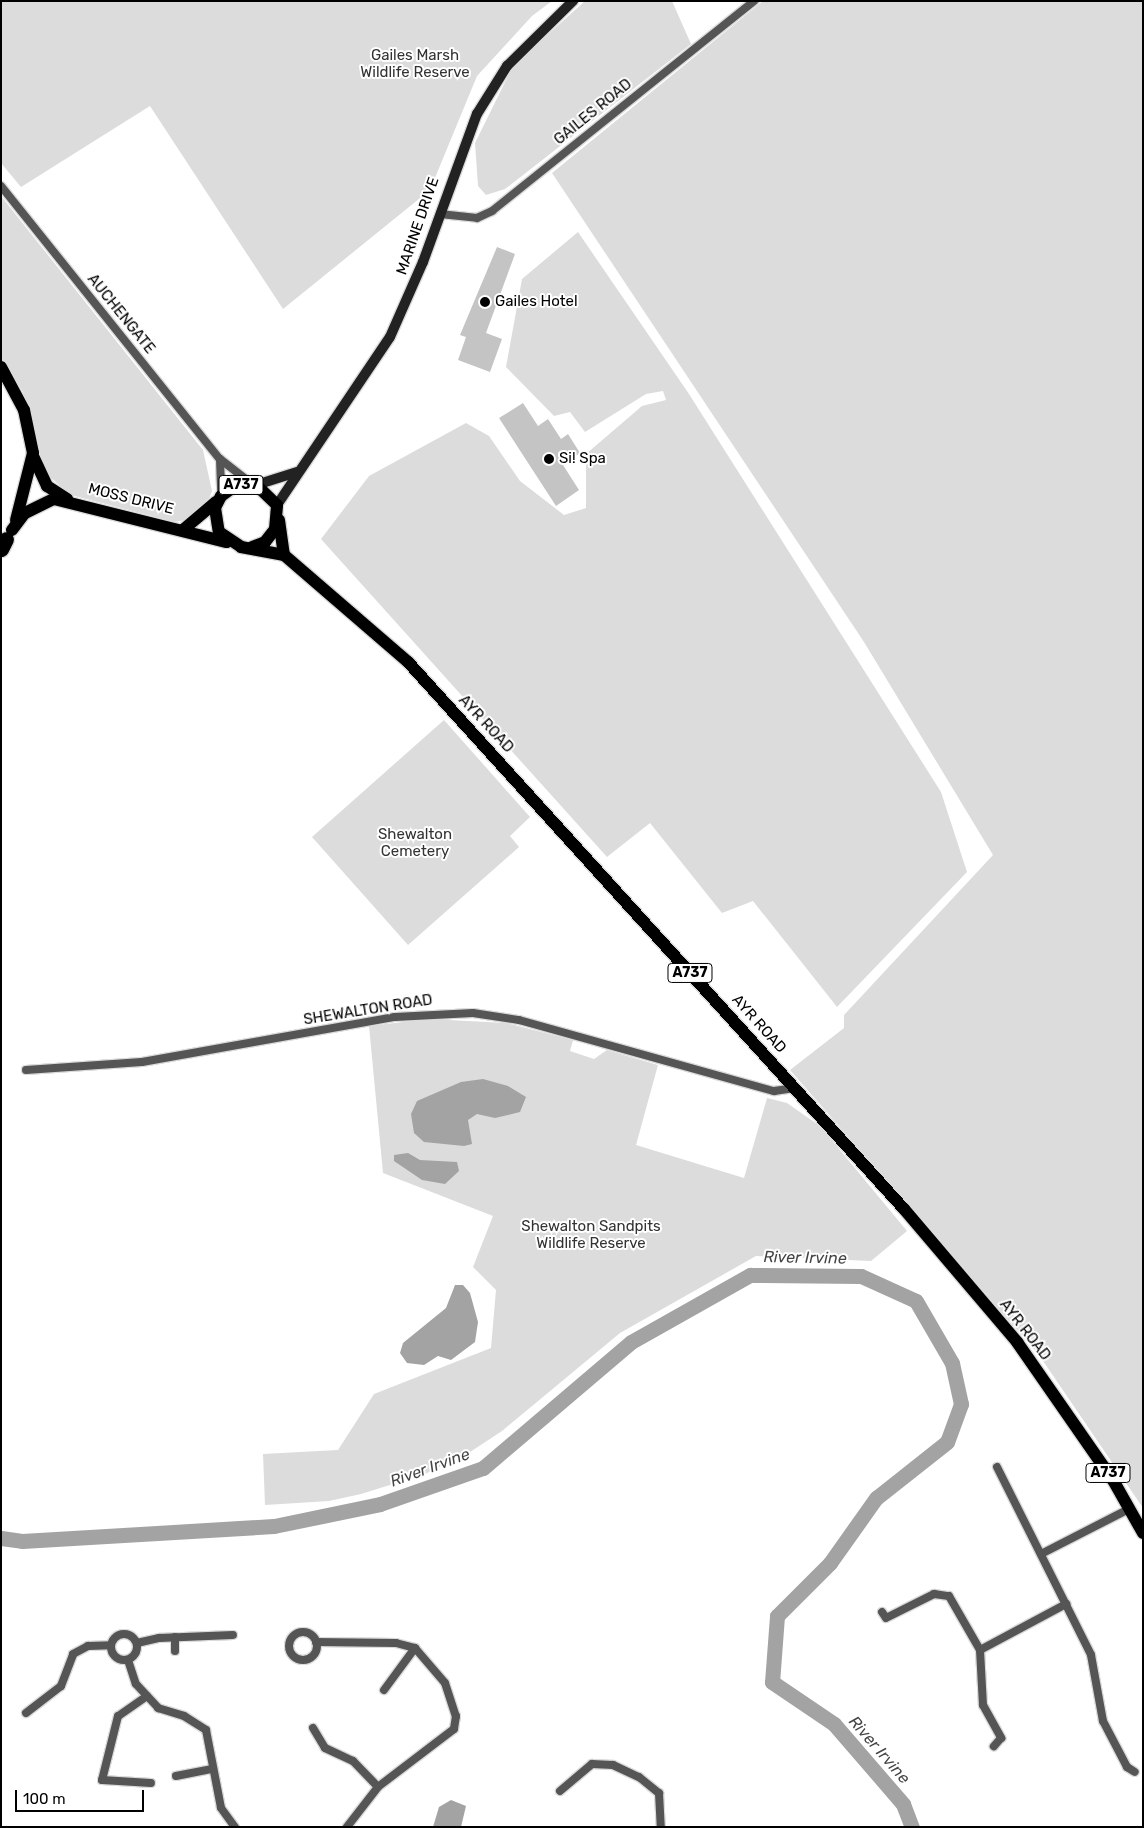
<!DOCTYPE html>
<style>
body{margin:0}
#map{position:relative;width:1144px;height:1828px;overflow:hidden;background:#fff;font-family:Rubik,sans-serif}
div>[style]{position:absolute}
.green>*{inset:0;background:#dcdcdc}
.water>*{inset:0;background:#a3a3a3}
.river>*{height:15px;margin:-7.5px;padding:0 7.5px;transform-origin:7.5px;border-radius:7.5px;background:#a3a3a3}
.building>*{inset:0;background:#c4c4c4}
.roads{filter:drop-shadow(1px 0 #dbdbdb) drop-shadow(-1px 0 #dbdbdb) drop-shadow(0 1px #dbdbdb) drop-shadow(0 -1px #dbdbdb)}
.street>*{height:8px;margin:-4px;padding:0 4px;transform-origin:4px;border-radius:4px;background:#555}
.street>.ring{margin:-4px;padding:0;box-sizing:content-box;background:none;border:8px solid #555;border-radius:50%}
.secondary>*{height:10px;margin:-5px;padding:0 5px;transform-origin:5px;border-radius:5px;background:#222}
.primary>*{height:12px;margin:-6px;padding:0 6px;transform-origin:6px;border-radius:6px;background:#000}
.highway>*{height:15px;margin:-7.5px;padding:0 7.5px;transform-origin:7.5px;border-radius:7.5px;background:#000}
.dots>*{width:14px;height:14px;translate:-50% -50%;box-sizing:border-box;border:2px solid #fff;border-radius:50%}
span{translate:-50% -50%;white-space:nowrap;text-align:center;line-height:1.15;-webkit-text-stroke:4px #fff;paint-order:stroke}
.shield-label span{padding:1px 4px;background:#fff;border:1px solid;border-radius:4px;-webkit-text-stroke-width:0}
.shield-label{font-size:14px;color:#000;font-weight:700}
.park-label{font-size:15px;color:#333}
.street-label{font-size:15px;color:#000}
.poi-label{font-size:15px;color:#000}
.left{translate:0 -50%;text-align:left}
.water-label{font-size:16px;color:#444;font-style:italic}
.frame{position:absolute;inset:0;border:2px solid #000;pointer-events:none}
.scale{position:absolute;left:15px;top:1790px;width:129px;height:22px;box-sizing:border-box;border:2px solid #000;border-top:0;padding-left:6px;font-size:15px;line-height:18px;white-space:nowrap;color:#000;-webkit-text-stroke:4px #fff;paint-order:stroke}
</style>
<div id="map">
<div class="green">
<i style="clip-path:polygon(1px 1px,552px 1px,532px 16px,477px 76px,430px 190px,283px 309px,150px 106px,21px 187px,1px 163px)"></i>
<i style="clip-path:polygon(585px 1px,672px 1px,691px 44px,505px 189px,486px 195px,478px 186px,475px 143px,513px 66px)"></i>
<i style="clip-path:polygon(763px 1px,1143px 1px,1143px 1508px,1039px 1355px,790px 1070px,844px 1028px,844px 1015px,993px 855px,864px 642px,552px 173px)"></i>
<i style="clip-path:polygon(1px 196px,203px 450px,212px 491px,207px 504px,191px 519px,175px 522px,71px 495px,43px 471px,23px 392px,1px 358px)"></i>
<i style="clip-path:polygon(578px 232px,689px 394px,941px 792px,967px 872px,837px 1007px,753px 901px,722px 913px,650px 823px,607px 857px,321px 539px,369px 476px,466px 423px,489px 436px,520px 481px,564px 515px,586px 508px,586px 454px,642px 406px,666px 400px,663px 391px,646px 394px,585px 432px,570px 412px,554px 416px,506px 367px,522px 279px)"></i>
<i style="clip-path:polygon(444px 720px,530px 817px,510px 836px,519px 847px,408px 945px,312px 837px)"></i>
<i style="clip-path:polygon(429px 1019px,506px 1023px,573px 1040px,570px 1051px,594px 1059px,607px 1050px,658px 1065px,636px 1145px,744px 1178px,767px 1098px,787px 1103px,820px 1126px,907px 1231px,871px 1261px,756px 1256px,620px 1333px,502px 1431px,470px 1452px,425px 1474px,361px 1494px,329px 1501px,265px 1505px,263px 1454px,338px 1450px,374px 1394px,491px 1348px,496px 1290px,473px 1267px,493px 1216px,383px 1173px,369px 1026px)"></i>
</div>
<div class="water">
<i style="clip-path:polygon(483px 1079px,508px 1086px,526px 1097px,520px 1112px,495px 1118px,477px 1114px,468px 1120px,472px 1144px,464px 1146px,424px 1142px,414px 1133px,411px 1114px,417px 1101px,461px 1082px)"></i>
<i style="clip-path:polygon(408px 1153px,420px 1160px,457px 1162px,459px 1171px,445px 1184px,422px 1180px,394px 1161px,394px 1155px)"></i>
<i style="clip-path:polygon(455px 1285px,463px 1285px,470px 1293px,478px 1322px,475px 1342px,451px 1360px,438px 1356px,424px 1365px,407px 1363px,400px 1353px,403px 1343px,446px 1308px)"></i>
<i style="clip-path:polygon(451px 1800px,466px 1806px,461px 1827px,433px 1827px,439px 1807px)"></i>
</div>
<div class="river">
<i style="left:1px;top:1538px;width:21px;rotate:8deg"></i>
<i style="left:22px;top:1541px;width:252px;rotate:-3.4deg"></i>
<i style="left:274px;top:1526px;width:108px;rotate:-11.7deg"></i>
<i style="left:380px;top:1504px;width:109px;rotate:-19.3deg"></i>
<i style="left:483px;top:1468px;width:194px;rotate:-40.4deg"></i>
<i style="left:631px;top:1342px;width:137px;rotate:-29.4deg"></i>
<i style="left:750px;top:1275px;width:111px;rotate:0.5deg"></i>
<i style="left:861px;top:1276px;width:60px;rotate:24.4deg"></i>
<i style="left:916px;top:1301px;width:72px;rotate:59.9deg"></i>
<i style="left:952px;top:1363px;width:42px;rotate:77.6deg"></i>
<i style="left:961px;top:1404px;width:40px;rotate:110.2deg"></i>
<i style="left:947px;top:1442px;width:90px;rotate:141.7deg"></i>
<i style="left:876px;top:1498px;width:80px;rotate:125.3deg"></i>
<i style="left:830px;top:1563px;width:75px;rotate:135deg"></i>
<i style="left:777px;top:1616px;width:66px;rotate:94.3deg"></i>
<i style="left:772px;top:1682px;width:75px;rotate:34.1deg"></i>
<i style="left:834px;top:1724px;width:106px;rotate:49.2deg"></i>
<i style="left:903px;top:1804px;width:25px;rotate:69deg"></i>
</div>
<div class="building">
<i style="clip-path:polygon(497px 247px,515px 254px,486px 333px,502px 339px,490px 372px,458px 360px,466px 337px,460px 335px)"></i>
<i style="clip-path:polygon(523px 403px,538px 426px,548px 419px,561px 439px,568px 434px,580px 453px,563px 465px,579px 490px,556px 506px,499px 418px)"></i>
</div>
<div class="roads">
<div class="street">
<i style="left:1px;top:186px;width:350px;rotate:51.3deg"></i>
<i style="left:220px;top:459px;width:41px;rotate:38deg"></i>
<i style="left:440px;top:214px;width:37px;rotate:6deg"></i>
<i style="left:477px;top:218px;width:17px;rotate:-25deg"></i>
<i style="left:492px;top:211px;width:336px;rotate:-38.7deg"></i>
<i style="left:220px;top:459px;width:37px;rotate:88deg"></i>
<i style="left:26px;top:1070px;width:116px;rotate:-3.9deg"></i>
<i style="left:142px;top:1062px;width:257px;rotate:-10.1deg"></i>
<i style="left:395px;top:1017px;width:78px;rotate:-2.9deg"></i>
<i style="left:473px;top:1013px;width:47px;rotate:8.7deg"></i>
<i style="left:519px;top:1020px;width:265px;rotate:15.6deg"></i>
<i style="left:774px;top:1091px;width:21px;rotate:-8deg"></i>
<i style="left:997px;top:1467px;width:210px;rotate:63.4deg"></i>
<i style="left:1091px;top:1655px;width:67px;rotate:79.7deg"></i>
<i style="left:1103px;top:1721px;width:52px;rotate:62.4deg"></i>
<i style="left:1127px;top:1767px;width:9px;rotate:32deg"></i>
<i style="left:1041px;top:1554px;width:99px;rotate:-27.1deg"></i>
<i style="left:882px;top:1612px;width:7px;rotate:56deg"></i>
<i style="left:886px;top:1618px;width:54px;rotate:-26.6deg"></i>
<i style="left:934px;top:1594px;width:15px;rotate:8deg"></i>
<i style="left:949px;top:1596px;width:62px;rotate:60.1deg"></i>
<i style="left:980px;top:1650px;width:55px;rotate:86.9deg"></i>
<i style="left:983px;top:1705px;width:38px;rotate:61deg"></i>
<i style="left:1001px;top:1738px;width:11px;rotate:131deg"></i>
<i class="ring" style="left:289px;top:1632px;width:20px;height:20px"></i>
<i class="ring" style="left:111px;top:1634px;width:18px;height:18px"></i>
<i style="left:175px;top:1637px;width:14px;rotate:90deg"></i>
<i style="left:316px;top:1642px;width:80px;rotate:0.7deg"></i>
<i style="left:396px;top:1643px;width:20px;rotate:15deg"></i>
<i style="left:415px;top:1648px;width:46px;rotate:49.4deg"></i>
<i style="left:445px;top:1683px;width:35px;rotate:72deg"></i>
<i style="left:456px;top:1716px;width:13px;rotate:99deg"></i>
<i style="left:454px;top:1729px;width:96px;rotate:142.7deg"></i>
<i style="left:378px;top:1787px;width:51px;rotate:127.8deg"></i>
<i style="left:137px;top:1643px;width:23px;rotate:-13deg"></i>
<i style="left:159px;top:1638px;width:74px;rotate:-2.3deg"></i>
<i style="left:980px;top:1650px;width:98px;rotate:-28.1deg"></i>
<i style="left:128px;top:1660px;width:25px;rotate:72deg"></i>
<i style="left:136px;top:1684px;width:33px;rotate:47deg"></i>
<i style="left:158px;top:1708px;width:27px;rotate:17deg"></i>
<i style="left:184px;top:1716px;width:26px;rotate:32deg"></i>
<i style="left:206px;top:1730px;width:79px;rotate:79.1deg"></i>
<i style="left:221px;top:1808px;width:24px;rotate:54deg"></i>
<i style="left:384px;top:1690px;width:52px;rotate:-53.6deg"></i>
<i style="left:147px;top:1696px;width:35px;rotate:145deg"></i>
<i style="left:118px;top:1716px;width:66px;rotate:104deg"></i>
<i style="left:102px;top:1780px;width:49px;rotate:3.5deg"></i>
<i style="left:26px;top:1713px;width:44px;rotate:-37.6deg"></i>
<i style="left:61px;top:1686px;width:34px;rotate:-69deg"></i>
<i style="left:73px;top:1654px;width:17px;rotate:-28deg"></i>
<i style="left:88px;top:1646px;width:23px;rotate:-2deg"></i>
<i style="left:313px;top:1728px;width:23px;rotate:59deg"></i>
<i style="left:325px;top:1748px;width:31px;rotate:25deg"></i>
<i style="left:353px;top:1761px;width:36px;rotate:46deg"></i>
<i style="left:176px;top:1776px;width:37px;rotate:-11deg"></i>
<i style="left:560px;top:1791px;width:42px;rotate:-40.2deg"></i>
<i style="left:592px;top:1764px;width:21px;rotate:3deg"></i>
<i style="left:613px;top:1765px;width:29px;rotate:25deg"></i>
<i style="left:639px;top:1777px;width:26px;rotate:39deg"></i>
<i style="left:659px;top:1793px;width:34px;rotate:87deg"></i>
</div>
<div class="secondary">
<i style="left:256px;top:485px;width:43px;rotate:-17.6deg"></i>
<i style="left:277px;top:505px;width:202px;rotate:-56.1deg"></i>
<i style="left:390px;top:337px;width:82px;rotate:-66.3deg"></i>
<i style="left:423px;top:262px;width:158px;rotate:-70deg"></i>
<i style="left:477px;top:114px;width:57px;rotate:-58deg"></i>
<i style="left:507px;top:66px;width:93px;rotate:-44.6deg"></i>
</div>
<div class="primary">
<i style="left:1px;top:367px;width:49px;rotate:61.9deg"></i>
<i style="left:24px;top:410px;width:44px;rotate:78.2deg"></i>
<i style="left:33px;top:453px;width:69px;rotate:104.2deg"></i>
<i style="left:34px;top:458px;width:31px;rotate:65deg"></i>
<i style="left:47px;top:486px;width:24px;rotate:33deg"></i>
<i style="left:279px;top:520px;width:35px;rotate:82deg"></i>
<i style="left:184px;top:529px;width:42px;rotate:-40.2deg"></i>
<i style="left:12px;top:530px;width:21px;rotate:-53deg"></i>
<i style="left:25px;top:513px;width:32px;rotate:-26deg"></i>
<i style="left:54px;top:499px;width:178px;rotate:14deg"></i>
<i style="left:252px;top:547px;width:14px;rotate:-21deg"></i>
<i style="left:265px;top:542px;width:16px;rotate:-52deg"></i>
<i style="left:275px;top:529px;width:24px;rotate:-85deg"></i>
<i style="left:277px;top:505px;width:29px;rotate:-136deg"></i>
<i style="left:256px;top:485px;width:21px;rotate:177deg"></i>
<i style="left:235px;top:486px;width:17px;rotate:144deg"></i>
<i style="left:221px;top:496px;width:13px;rotate:117deg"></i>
<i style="left:215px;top:508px;width:24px;rotate:81deg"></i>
<i style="left:219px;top:532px;width:27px;rotate:34deg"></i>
<i style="left:241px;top:547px;width:44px;rotate:10.5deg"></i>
<i style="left:284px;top:555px;width:164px;rotate:40.8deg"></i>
<i style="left:408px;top:662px;width:738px;rotate:47.8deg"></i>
<i style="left:904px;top:1209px;width:175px;rotate:49.6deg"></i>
<i style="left:1017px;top:1342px;width:168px;rotate:55.2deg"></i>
<i style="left:1113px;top:1480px;width:61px;rotate:60.5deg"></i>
</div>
<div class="highway">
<i style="left:1px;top:549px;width:11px;rotate:-63deg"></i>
</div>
</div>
<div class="dots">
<i style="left:485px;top:302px;background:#000"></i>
<i style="left:549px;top:459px;background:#000"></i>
</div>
<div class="shield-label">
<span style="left:241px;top:485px">A737</span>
<span style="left:690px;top:973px">A737</span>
<span style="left:1108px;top:1473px">A737</span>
</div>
<div class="park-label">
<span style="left:415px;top:64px">Gailes Marsh<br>Wildlife Reserve</span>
<span style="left:415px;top:843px">Shewalton<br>Cemetery</span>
<span style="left:591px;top:1235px">Shewalton Sandpits<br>Wildlife Reserve</span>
</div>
<div class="street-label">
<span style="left:593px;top:112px;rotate:-39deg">GAILES ROAD</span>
<span style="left:418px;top:226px;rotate:-71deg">MARINE DRIVE</span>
<span style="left:121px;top:314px;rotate:51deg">AUCHENGATE</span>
<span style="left:131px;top:499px;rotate:14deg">MOSS DRIVE</span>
<span style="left:486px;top:724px;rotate:47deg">AYR ROAD</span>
<span style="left:368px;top:1010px;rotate:-9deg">SHEWALTON ROAD</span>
<span style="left:759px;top:1024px;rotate:48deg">AYR ROAD</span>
<span style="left:1025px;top:1330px;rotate:52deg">AYR ROAD</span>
</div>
<div class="poi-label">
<span class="left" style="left:495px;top:302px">Gailes Hotel</span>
<span class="left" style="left:559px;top:459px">Si! Spa</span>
</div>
<div class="water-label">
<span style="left:805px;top:1258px;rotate:1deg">River Irvine</span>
<span style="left:430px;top:1468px;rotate:-20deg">River Irvine</span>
<span style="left:879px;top:1750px;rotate:49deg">River Irvine</span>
</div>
<div class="frame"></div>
<div class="scale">100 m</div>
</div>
